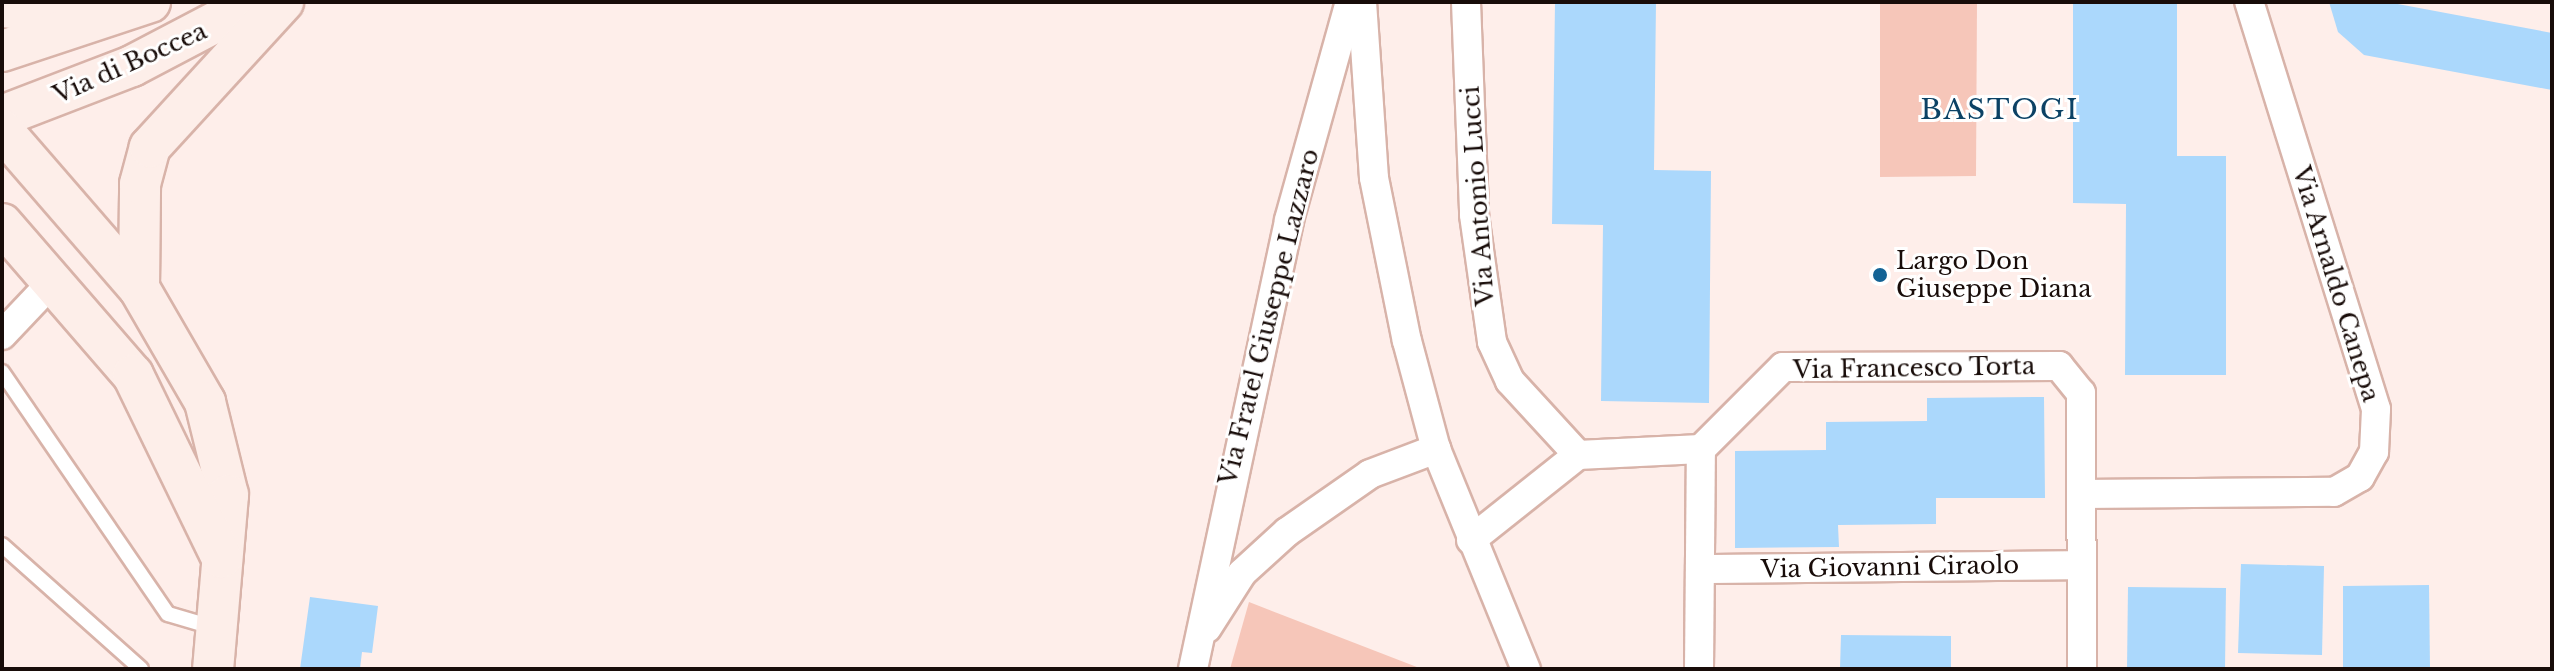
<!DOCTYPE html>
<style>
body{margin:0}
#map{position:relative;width:2554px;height:671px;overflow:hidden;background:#feeeea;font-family:"Libre Baskerville",serif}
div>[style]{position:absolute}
.green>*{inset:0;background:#f6c6b9}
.building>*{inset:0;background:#abd8fc}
.roads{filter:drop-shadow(2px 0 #d8b3a9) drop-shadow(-2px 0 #d8b3a9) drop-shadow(0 2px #d8b3a9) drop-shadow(0 -2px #d8b3a9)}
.lane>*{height:14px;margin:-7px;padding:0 7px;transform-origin:7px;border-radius:7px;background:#fff}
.street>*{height:28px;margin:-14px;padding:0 14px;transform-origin:14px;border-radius:14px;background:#fff}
.secondary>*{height:40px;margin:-20px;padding:0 20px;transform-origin:20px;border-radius:20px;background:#fdeee9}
.dots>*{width:22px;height:22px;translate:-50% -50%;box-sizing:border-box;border:4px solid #fff;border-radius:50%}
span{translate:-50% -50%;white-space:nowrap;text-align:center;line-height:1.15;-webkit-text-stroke:6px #fff;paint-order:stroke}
.street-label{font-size:24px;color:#180c09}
.poi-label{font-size:24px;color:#180c09}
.left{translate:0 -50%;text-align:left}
.quarter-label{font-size:28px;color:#0c4265;letter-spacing:2px}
.frame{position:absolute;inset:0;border:4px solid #180c09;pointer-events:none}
</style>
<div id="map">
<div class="green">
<i style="clip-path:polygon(1880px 2px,1977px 2px,1976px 176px,1880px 177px)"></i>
<i style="clip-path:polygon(1249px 602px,1422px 669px,1230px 669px)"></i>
</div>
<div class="building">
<i style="clip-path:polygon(1555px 2px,1656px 2px,1654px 170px,1711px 171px,1709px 403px,1601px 401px,1603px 225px,1552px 224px)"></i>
<i style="clip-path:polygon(2073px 2px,2177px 2px,2177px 156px,2226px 156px,2226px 375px,2125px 375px,2126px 204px,2073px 203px)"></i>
<i style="clip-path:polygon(2329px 2px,2387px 2px,2552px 33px,2552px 90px,2364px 55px,2338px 32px)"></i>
<i style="clip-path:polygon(2044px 397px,2045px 498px,1936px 498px,1936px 524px,1838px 525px,1839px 547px,1735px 548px,1735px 451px,1826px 450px,1826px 422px,1927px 421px,1927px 398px)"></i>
<i style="clip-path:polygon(2241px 564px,2324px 566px,2322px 655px,2238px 653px)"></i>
<i style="clip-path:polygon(2429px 585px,2430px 669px,2343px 669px,2343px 586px)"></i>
<i style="clip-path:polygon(2128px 587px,2226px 588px,2225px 669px,2127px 669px)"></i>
<i style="clip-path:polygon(310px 597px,378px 606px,372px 653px,362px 652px,360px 669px,300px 669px)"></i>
<i style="clip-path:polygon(1841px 635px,1951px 636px,1951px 669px,1840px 669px)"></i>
</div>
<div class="roads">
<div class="lane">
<i style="left:2px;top:372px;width:293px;rotate:55.6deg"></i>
<i style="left:168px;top:614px;width:46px;rotate:16.5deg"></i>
<i style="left:2px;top:545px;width:186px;rotate:41.7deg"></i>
</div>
<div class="street">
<i style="left:1362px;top:2px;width:176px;rotate:86.1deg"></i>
<i style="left:1374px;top:178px;width:166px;rotate:78.6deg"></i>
<i style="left:1407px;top:341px;width:112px;rotate:75deg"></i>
<i style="left:1436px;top:449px;width:238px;rotate:67.8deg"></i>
<i style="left:1466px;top:2px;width:213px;rotate:87.8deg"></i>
<i style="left:1474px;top:215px;width:128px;rotate:81.9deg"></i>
<i style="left:1492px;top:342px;width:43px;rotate:65.2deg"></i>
<i style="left:1510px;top:381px;width:100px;rotate:47.4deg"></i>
<i style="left:2px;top:335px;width:74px;rotate:-46.6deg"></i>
<i style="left:2082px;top:494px;width:252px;rotate:-0.5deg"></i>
<i style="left:2334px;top:492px;width:30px;rotate:-30deg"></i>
<i style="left:2360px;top:477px;width:29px;rotate:-61deg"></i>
<i style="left:2374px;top:452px;width:43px;rotate:-87.3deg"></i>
<i style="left:2376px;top:409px;width:426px;rotate:-107.3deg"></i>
<i style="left:1471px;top:540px;width:137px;rotate:-38.5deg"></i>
<i style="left:1578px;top:455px;width:123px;rotate:-2.8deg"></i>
<i style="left:1701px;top:449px;width:116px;rotate:-45deg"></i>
<i style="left:1783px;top:367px;width:276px;rotate:-0.2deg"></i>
<i style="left:2059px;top:366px;width:35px;rotate:51deg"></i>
<i style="left:2081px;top:393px;width:276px;rotate:89.8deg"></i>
<i style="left:1701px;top:569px;width:378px;rotate:-0.6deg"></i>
<i style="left:1207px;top:628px;width:65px;rotate:-57.5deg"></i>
<i style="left:1242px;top:573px;width:61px;rotate:-42.3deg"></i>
<i style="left:1287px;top:532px;width:101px;rotate:-34.9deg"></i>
<i style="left:1370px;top:474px;width:71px;rotate:-20.7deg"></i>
<i style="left:1193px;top:669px;width:459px;rotate:-77.9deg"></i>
<i style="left:1289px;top:220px;width:226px;rotate:-74.4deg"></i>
<i style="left:1699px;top:669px;width:220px;rotate:-89.5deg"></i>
</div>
<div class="secondary">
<i style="left:2px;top:7px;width:89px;rotate:6.5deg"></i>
<i style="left:2px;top:51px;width:156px;rotate:-18.3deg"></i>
<i style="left:2px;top:116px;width:139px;rotate:-21deg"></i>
<i style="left:132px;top:66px;width:138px;rotate:-27.7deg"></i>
<i style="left:2px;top:130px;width:209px;rotate:49.1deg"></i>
<i style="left:139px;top:288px;width:132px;rotate:59.9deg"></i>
<i style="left:205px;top:402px;width:96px;rotate:76.1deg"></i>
<i style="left:228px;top:495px;width:175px;rotate:94.9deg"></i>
<i style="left:2px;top:224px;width:200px;rotate:49.1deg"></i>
<i style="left:133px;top:375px;width:203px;rotate:64.1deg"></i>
<i style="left:139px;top:288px;width:104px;rotate:-89.4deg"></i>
<i style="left:140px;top:184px;width:38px;rotate:-75deg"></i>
<i style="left:150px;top:147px;width:197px;rotate:-47.5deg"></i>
</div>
</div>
<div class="dots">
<i style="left:1880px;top:275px;background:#136395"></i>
</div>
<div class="street-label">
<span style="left:130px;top:63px;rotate:-24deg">Via di Boccea</span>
<span style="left:1478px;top:196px;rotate:-94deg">Via Antonio Lucci</span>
<span style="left:2336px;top:284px;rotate:73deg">Via Arnaldo Canepa</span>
<span style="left:1269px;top:317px;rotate:-76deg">Via Fratel Giuseppe Lazzaro</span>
<span style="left:1914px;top:368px;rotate:-1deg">Via Francesco Torta</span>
<span style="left:1890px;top:567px;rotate:-1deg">Via Giovanni Ciraolo</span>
</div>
<div class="poi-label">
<span class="left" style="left:1896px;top:275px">Largo Don<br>Giuseppe Diana</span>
</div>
<div class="quarter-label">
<span style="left:2000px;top:110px">BASTOGI</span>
</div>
<div class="frame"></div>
</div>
